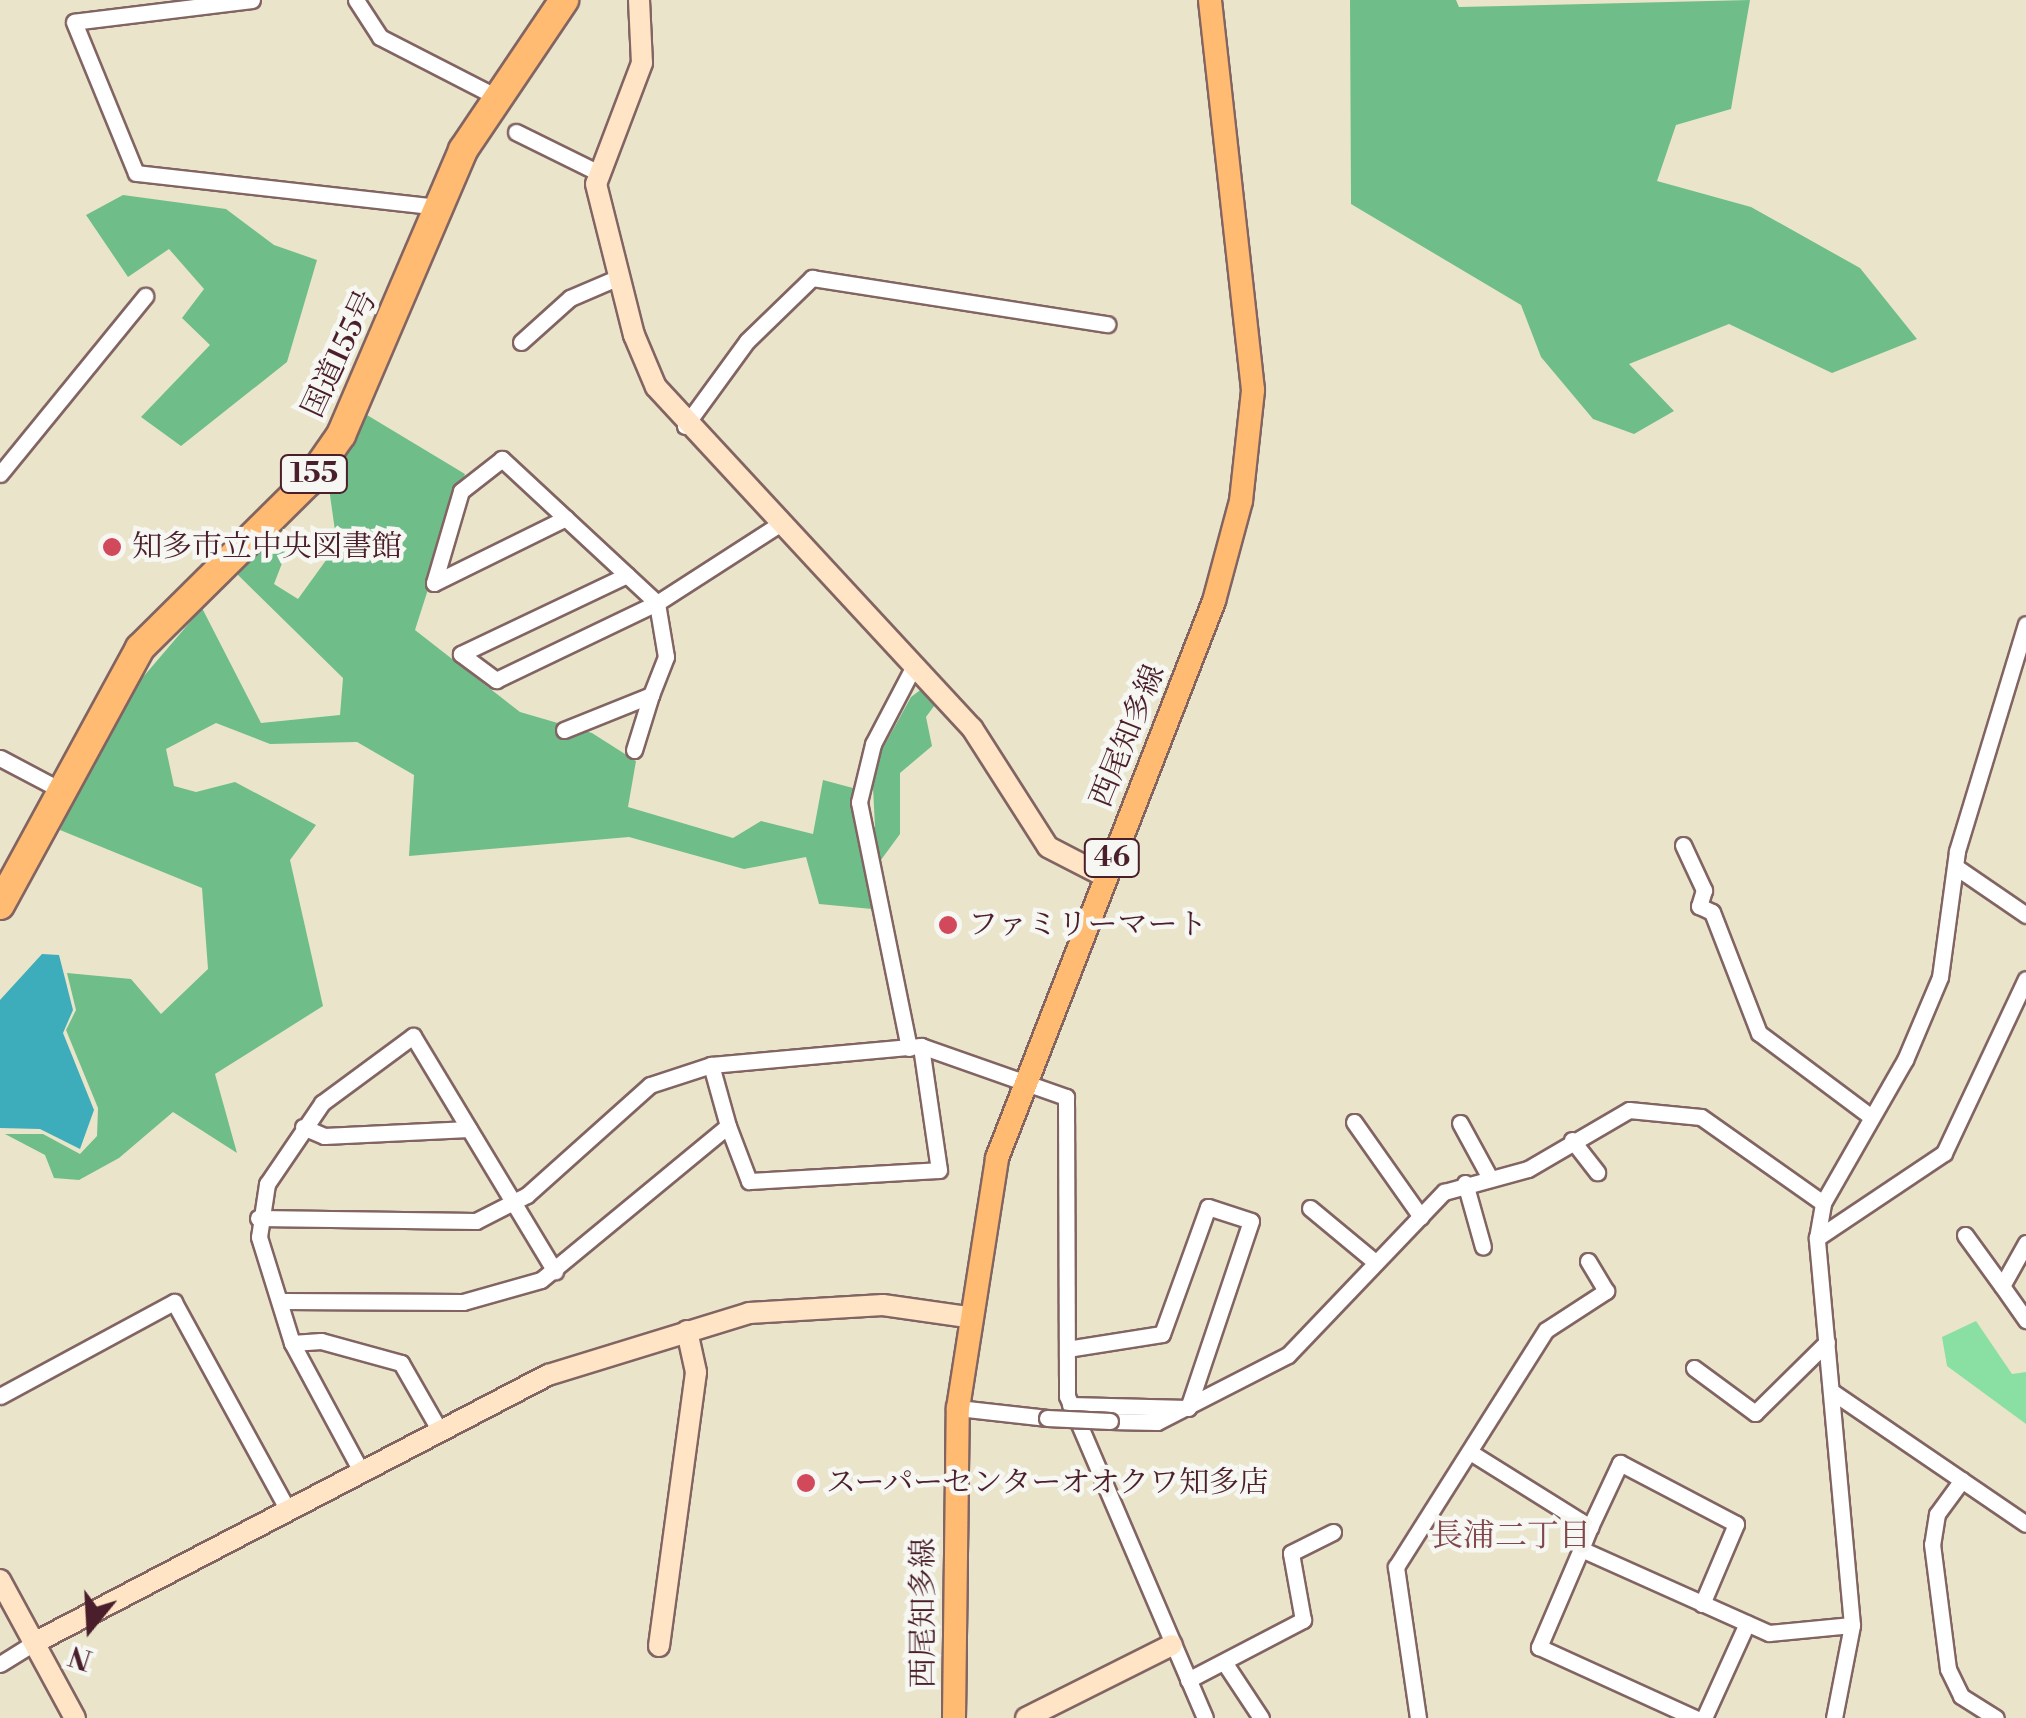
<!DOCTYPE html>
<meta charset="utf-8">
<style>
body{margin:0}
#map{position:relative;width:2026px;height:1718px;overflow:hidden;background:#eae5ca;font-family:"Libre Bodoni","Noto Serif JP",serif}
div>[style]{position:absolute}
.green>*{inset:0;background:#8ae0a3}
.forest>*{inset:0;background:#6fbe89}
.water>*{inset:0;background:#3dacbb}
.roads{filter:drop-shadow(2px 0 #826463) drop-shadow(-2px 0 #826463) drop-shadow(0 2px #826463) drop-shadow(0 -2px #826463)}
.street>*{height:15px;margin:-7.5px;padding:0 7.5px;transform-origin:7.5px;border-radius:7.5px;background:#fff}
.secondary>*{height:20px;margin:-10px;padding:0 10px;transform-origin:10px;border-radius:10px;background:#ffe4c6}
.primary>*{height:22px;margin:-11px;padding:0 11px;transform-origin:11px;border-radius:11px;background:#ffbb71}
.highway>*{height:28px;margin:-14px;padding:0 14px;transform-origin:14px;border-radius:14px;background:#ffbb71}
.bridges{filter:drop-shadow(2px 0 #826463) drop-shadow(-2px 0 #826463) drop-shadow(0 2px #826463) drop-shadow(0 -2px #826463)}
.street-bridge>*{height:15px;margin:-7.5px;padding:0 7.5px;transform-origin:7.5px;border-radius:7.5px;background:#fff}
.dots>*{width:28px;height:28px;translate:-50% -50%;box-sizing:border-box;border:5px solid #f6f6f2;border-radius:50%}
span{translate:-50% -50%;white-space:nowrap;text-align:center;line-height:1.15;-webkit-text-stroke:9px #f6f6f2;paint-order:stroke}
.shield-label span{padding:2px 8px;background:#f6f6f2;border:2px solid;border-radius:8px;-webkit-text-stroke-width:0}
.shield-label{font-size:28px;color:#4a1f2b;font-weight:700}
.street-label{font-size:30px;color:#4a1f2b}
.poi-label{font-size:30px;color:#4a1f2b}
.left{translate:0 -50%;text-align:left}
.neighbourhood-label{font-size:32px;color:#81484c}
.north{position:absolute;left:40px;top:1578px;width:100px;height:100px;-webkit-text-stroke:8px #f6f6f2;paint-order:stroke;rotate:198deg;font-size:28px;font-weight:700;line-height:40px;text-align:center;color:#4a1f2b}
.north::after{content:'';display:block;margin:auto;width:35px;height:45px;background:#4a1f2b;clip-path:polygon(50% 0,100% 100%,50% 72%,0 100%)}
</style>
<div id="map">
<div class="green">
<i style="clip-path:polygon(1976px 1321px,2012px 1374px,2026px 1372px,2026px 1424px,1947px 1366px,1942px 1337px)"></i>
</div>
<div class="forest">
<i style="clip-path:polygon(1350px 0,1456px 0,1459px 7px,1750px 0,1731px 109px,1676px 125px,1657px 181px,1751px 207px,1860px 268px,1917px 339px,1832px 373px,1729px 324px,1629px 364px,1674px 411px,1634px 434px,1593px 419px,1541px 357px,1521px 305px,1351px 204px)"></i>
<i style="clip-path:polygon(123px 195px,226px 209px,274px 245px,317px 260px,287px 362px,181px 446px,141px 417px,210px 345px,182px 318px,204px 289px,169px 249px,128px 277px,86px 215px)"></i>
<i style="clip-path:polygon(367px 415px,465px 474px,415px 630px,520px 712px,592px 733px,636px 761px,628px 807px,733px 838px,761px 821px,813px 834px,823px 780px,853px 788px,859px 831px,875px 827px,872px 768px,911px 697px,923px 688px,937px 702px,926px 717px,932px 746px,900px 773px,900px 834px,867px 879px,872px 909px,819px 904px,806px 857px,744px 869px,629px 837px,409px 856px,414px 775px,357px 742px,270px 744px,216px 723px,166px 749px,174px 786px,196px 792px,235px 782px,316px 825px,290px 860px,323px 1006px,215px 1074px,237px 1153px,173px 1112px,119px 1158px,79px 1180px,54px 1178px,45px 1155px,5px 1134px,43px 1134px,80px 1154px,97px 1136px,98px 1108px,66px 1030px,76px 1010px,67px 973px,131px 979px,161px 1014px,208px 969px,202px 888px,60px 830px,120px 704px,202px 608px,261px 723px,340px 715px,343px 678px,237px 574px,274px 535px,286px 553px,274px 584px,298px 599px,337px 545px,328px 481px)"></i>
</div>
<div class="water">
<i style="clip-path:polygon(42px 954px,59px 955px,73px 1010px,63px 1033px,94px 1110px,80px 1149px,40px 1129px,0 1128px,0 1000px)"></i>
</div>
<div class="roads">
<div class="street">
<i style="left:252px;top:0;width:179px;rotate:173deg"></i>
<i style="left:74px;top:22px;width:163px;rotate:67.7deg"></i>
<i style="left:136px;top:173px;width:305px;rotate:6.4deg"></i>
<i style="left:356px;top:0;width:44px;rotate:57deg"></i>
<i style="left:380px;top:37px;width:127px;rotate:27.2deg"></i>
<i style="left:516px;top:132px;width:93px;rotate:26.3deg"></i>
<i style="left:521px;top:342px;width:66px;rotate:-41.9deg"></i>
<i style="left:570px;top:298px;width:53px;rotate:-23.2deg"></i>
<i style="left:685px;top:426px;width:105px;rotate:-53.9deg"></i>
<i style="left:747px;top:341px;width:91px;rotate:-44.1deg"></i>
<i style="left:812px;top:278px;width:299px;rotate:8.9deg"></i>
<i style="left:0;top:474px;width:230px;rotate:-50.8deg"></i>
<i style="left:627px;top:575px;width:184px;rotate:154.6deg"></i>
<i style="left:461px;top:654px;width:44px;rotate:36.6deg"></i>
<i style="left:496px;top:680px;width:178px;rotate:-25.6deg"></i>
<i style="left:657px;top:603px;width:144px;rotate:-32.8deg"></i>
<i style="left:564px;top:730px;width:94px;rotate:-21.9deg"></i>
<i style="left:651px;top:695px;width:41px;rotate:-68.5deg"></i>
<i style="left:666px;top:657px;width:55px;rotate:-99.5deg"></i>
<i style="left:657px;top:603px;width:212px;rotate:-137.1deg"></i>
<i style="left:502px;top:459px;width:52px;rotate:142deg"></i>
<i style="left:461px;top:491px;width:96px;rotate:106.4deg"></i>
<i style="left:434px;top:583px;width:147px;rotate:-26.2deg"></i>
<i style="left:634px;top:750px;width:58px;rotate:-72.8deg"></i>
<i style="left:0;top:758px;width:64px;rotate:27.8deg"></i>
<i style="left:1683px;top:845px;width:50px;rotate:65deg"></i>
<i style="left:1704px;top:890px;width:17px;rotate:107deg"></i>
<i style="left:1699px;top:906px;width:14px;rotate:25deg"></i>
<i style="left:1712px;top:912px;width:130px;rotate:68.8deg"></i>
<i style="left:1759px;top:1033px;width:139px;rotate:36.8deg"></i>
<i style="left:1956px;top:867px;width:85px;rotate:34.4deg"></i>
<i style="left:909px;top:1048px;width:251px;rotate:-101.5deg"></i>
<i style="left:859px;top:802px;width:60px;rotate:-76.4deg"></i>
<i style="left:873px;top:744px;width:88px;rotate:-62.3deg"></i>
<i style="left:711px;top:1065px;width:63px;rotate:74.4deg"></i>
<i style="left:1354px;top:1122px;width:116px;rotate:54.8deg"></i>
<i style="left:1460px;top:1123px;width:63px;rotate:61.4deg"></i>
<i style="left:303px;top:1127px;width:23px;rotate:23deg"></i>
<i style="left:324px;top:1136px;width:145px;rotate:-2.8deg"></i>
<i style="left:1572px;top:1140px;width:41px;rotate:52deg"></i>
<i style="left:1465px;top:1183px;width:66px;rotate:74.3deg"></i>
<i style="left:1310px;top:1208px;width:85px;rotate:39.7deg"></i>
<i style="left:258px;top:1218px;width:218px;rotate:0.8deg"></i>
<i style="left:476px;top:1221px;width:57px;rotate:-27deg"></i>
<i style="left:527px;top:1195px;width:165px;rotate:-41.8deg"></i>
<i style="left:650px;top:1085px;width:64px;rotate:-18.2deg"></i>
<i style="left:711px;top:1065px;width:211px;rotate:-5.2deg"></i>
<i style="left:921px;top:1046px;width:154px;rotate:19.4deg"></i>
<i style="left:1066px;top:1097px;width:299px;rotate:89.8deg"></i>
<i style="left:1067px;top:1396px;width:350px;rotate:66.8deg"></i>
<i style="left:1965px;top:1235px;width:63px;rotate:54deg"></i>
<i style="left:1817px;top:1238px;width:153px;rotate:-33.8deg"></i>
<i style="left:1944px;top:1153px;width:192px;rotate:-64.8deg"></i>
<i style="left:2026px;top:1243px;width:49px;rotate:119.2deg"></i>
<i style="left:2002px;top:1286px;width:42px;rotate:54.8deg"></i>
<i style="left:283px;top:1301px;width:180px;rotate:0.3deg"></i>
<i style="left:463px;top:1302px;width:81px;rotate:-15.8deg"></i>
<i style="left:541px;top:1280px;width:242px;rotate:-39.5deg"></i>
<i style="left:728px;top:1126px;width:59px;rotate:69.1deg"></i>
<i style="left:749px;top:1181px;width:190px;rotate:-3.3deg"></i>
<i style="left:939px;top:1170px;width:125px;rotate:-98.3deg"></i>
<i style="left:292px;top:1343px;width:29px;rotate:-4deg"></i>
<i style="left:321px;top:1341px;width:83px;rotate:15.4deg"></i>
<i style="left:401px;top:1363px;width:78px;rotate:60.2deg"></i>
<i style="left:1067px;top:1349px;width:96px;rotate:-9deg"></i>
<i style="left:1162px;top:1334px;width:135px;rotate:-70.1deg"></i>
<i style="left:1208px;top:1207px;width:45px;rotate:18deg"></i>
<i style="left:1251px;top:1221px;width:197px;rotate:108.6deg"></i>
<i style="left:1188px;top:1408px;width:118px;rotate:-178.5deg"></i>
<i style="left:1694px;top:1368px;width:76px;rotate:36.4deg"></i>
<i style="left:1755px;top:1413px;width:101px;rotate:-44.6deg"></i>
<i style="left:1834px;top:1393px;width:232px;rotate:34.3deg"></i>
<i style="left:0;top:1396px;width:198px;rotate:-28.4deg"></i>
<i style="left:174px;top:1302px;width:239px;rotate:61.3deg"></i>
<i style="left:958px;top:1408px;width:90px;rotate:6.4deg"></i>
<i style="left:1110px;top:1421px;width:47px;rotate:1.2deg"></i>
<i style="left:1157px;top:1422px;width:147px;rotate:-27.1deg"></i>
<i style="left:1288px;top:1355px;width:226px;rotate:-46.3deg"></i>
<i style="left:1444px;top:1192px;width:87px;rotate:-15.3deg"></i>
<i style="left:1528px;top:1169px;width:117px;rotate:-30.3deg"></i>
<i style="left:1629px;top:1110px;width:72px;rotate:5.6deg"></i>
<i style="left:1701px;top:1117px;width:149px;rotate:35.2deg"></i>
<i style="left:1470px;top:1452px;width:142px;rotate:32deg"></i>
<i style="left:1590px;top:1527px;width:24px;rotate:112deg"></i>
<i style="left:1581px;top:1549px;width:206px;rotate:24.1deg"></i>
<i style="left:1769px;top:1633px;width:83px;rotate:-5.5deg"></i>
<i style="left:362px;top:1473px;width:148px;rotate:-118.3deg"></i>
<i style="left:292px;top:1343px;width:111px;rotate:-107.3deg"></i>
<i style="left:259px;top:1237px;width:54px;rotate:-81.4deg"></i>
<i style="left:267px;top:1184px;width:98px;rotate:-55.8deg"></i>
<i style="left:322px;top:1103px;width:113px;rotate:-36.4deg"></i>
<i style="left:413px;top:1036px;width:275px;rotate:58.9deg"></i>
<i style="left:1962px;top:1480px;width:42px;rotate:126.3deg"></i>
<i style="left:1937px;top:1514px;width:30px;rotate:99deg"></i>
<i style="left:1932px;top:1544px;width:126px;rotate:82.7deg"></i>
<i style="left:1948px;top:1669px;width:30px;rotate:64deg"></i>
<i style="left:1961px;top:1696px;width:41px;rotate:32.2deg"></i>
<i style="left:1590px;top:1527px;width:71px;rotate:-64.9deg"></i>
<i style="left:1620px;top:1463px;width:131px;rotate:27.7deg"></i>
<i style="left:1736px;top:1524px;width:87px;rotate:113deg"></i>
<i style="left:1581px;top:1549px;width:107px;rotate:113.2deg"></i>
<i style="left:1539px;top:1647px;width:171px;rotate:24.5deg"></i>
<i style="left:1224px;top:1662px;width:67px;rotate:56.5deg"></i>
<i style="left:0;top:1664px;width:40px;rotate:-32deg"></i>
<i style="left:1188px;top:1680px;width:130px;rotate:-27.6deg"></i>
<i style="left:1303px;top:1620px;width:68px;rotate:-100.2deg"></i>
<i style="left:1291px;top:1553px;width:47px;rotate:-26.6deg"></i>
<i style="left:1418px;top:1718px;width:153px;rotate:-98.3deg"></i>
<i style="left:1396px;top:1567px;width:280px;rotate:-57.7deg"></i>
<i style="left:1546px;top:1330px;width:72px;rotate:-33deg"></i>
<i style="left:1606px;top:1291px;width:35px;rotate:-121deg"></i>
<i style="left:1704px;top:1718px;width:104px;rotate:-65.6deg"></i>
<i style="left:1834px;top:1718px;width:95px;rotate:-79deg"></i>
<i style="left:1852px;top:1625px;width:389px;rotate:-95.2deg"></i>
<i style="left:1817px;top:1238px;width:36px;rotate:-80deg"></i>
<i style="left:1823px;top:1203px;width:165px;rotate:-60.2deg"></i>
<i style="left:1905px;top:1060px;width:90px;rotate:-67.1deg"></i>
<i style="left:1940px;top:977px;width:127px;rotate:-82.3deg"></i>
<i style="left:1957px;top:851px;width:237px;rotate:-73.1deg"></i>
</div>
<div class="secondary">
<i style="left:639px;top:0;width:63px;rotate:87.3deg"></i>
<i style="left:642px;top:63px;width:129px;rotate:110.8deg"></i>
<i style="left:596px;top:184px;width:156px;rotate:75.9deg"></i>
<i style="left:634px;top:335px;width:56px;rotate:67.1deg"></i>
<i style="left:656px;top:387px;width:465px;rotate:47.2deg"></i>
<i style="left:972px;top:728px;width:141px;rotate:57.4deg"></i>
<i style="left:1048px;top:847px;width:63px;rotate:27.4deg"></i>
<i style="left:0;top:1580px;width:157px;rotate:61.5deg"></i>
<i style="left:34px;top:1643px;width:580px;rotate:-27.54deg"></i>
<i style="left:548px;top:1375px;width:210px;rotate:-17.1deg"></i>
<i style="left:749px;top:1313px;width:134px;rotate:-3.4deg"></i>
<i style="left:883px;top:1305px;width:85px;rotate:8.1deg"></i>
<i style="left:659px;top:1646px;width:276px;rotate:-82.3deg"></i>
<i style="left:696px;top:1372px;width:42px;rotate:-102.4deg"></i>
<i style="left:1026px;top:1718px;width:163px;rotate:-26.6deg"></i>
</div>
<div class="primary">
<i style="left:954px;top:1718px;width:310px;rotate:-89.3deg"></i>
<i style="left:958px;top:1408px;width:253px;rotate:-81.1deg"></i>
<i style="left:997px;top:1158px;width:598px;rotate:-68.71deg"></i>
<i style="left:1214px;top:601px;width:104px;rotate:-74.9deg"></i>
<i style="left:1241px;top:501px;width:112px;rotate:-83.8deg"></i>
<i style="left:1253px;top:390px;width:392px;rotate:-96.3deg"></i>
</div>
<div class="highway">
<i style="left:0;top:905px;width:293px;rotate:-61.4deg"></i>
<i style="left:140px;top:648px;width:238px;rotate:-44.7deg"></i>
<i style="left:309px;top:481px;width:56px;rotate:-55.2deg"></i>
<i style="left:341px;top:435px;width:310px;rotate:-66.8deg"></i>
<i style="left:463px;top:150px;width:181px;rotate:-56deg"></i>
</div>
</div>
<div class="bridges">
<div class="street-bridge">
<i style="left:1047px;top:1418px;width:63px;rotate:2.7deg"></i>
</div>
</div>
<div class="dots">
<i style="left:112px;top:547px;background:#d1495b"></i>
<i style="left:948px;top:925px;background:#d1495b"></i>
<i style="left:806px;top:1483px;background:#d1495b"></i>
</div>
<div class="shield-label">
<span style="left:314px;top:474px">155</span>
<span style="left:1112px;top:858px">46</span>
</div>
<div class="street-label">
<span style="left:340px;top:354px;rotate:-65deg">国道155号</span>
<span style="left:1128px;top:736px;rotate:-68deg">西尾知多線</span>
<span style="left:924px;top:1613px;rotate:-90deg">西尾知多線</span>
</div>
<div class="poi-label">
<span class="left" style="left:132px;top:547px">知多市立中央図書館</span>
<span class="left" style="left:968px;top:925px">ファミリーマート</span>
<span class="left" style="left:826px;top:1483px">スーパーセンターオオクワ知多店</span>
</div>
<div class="neighbourhood-label">
<span style="left:1511px;top:1536px">長浦二丁目</span>
</div>
<div class="north">N</div>
</div>
